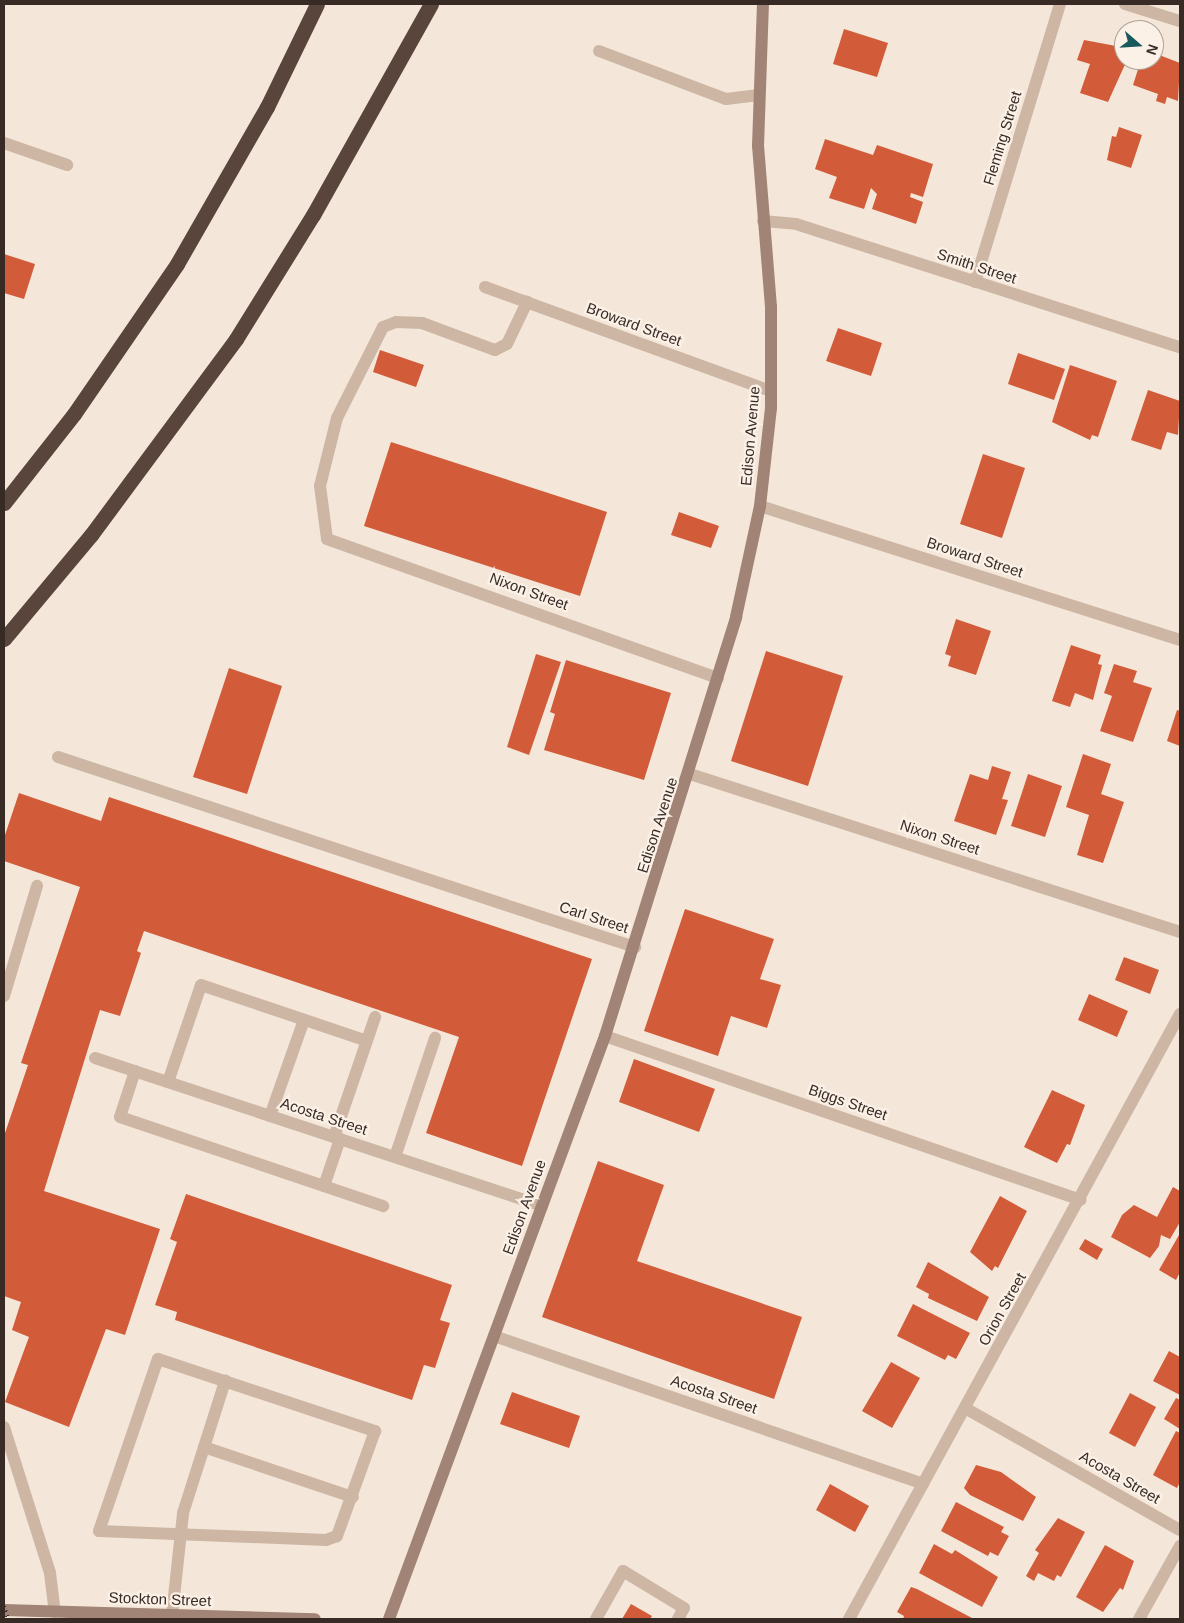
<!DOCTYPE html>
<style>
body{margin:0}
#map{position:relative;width:1184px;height:1623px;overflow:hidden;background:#f4e7d9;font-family:Helvetica,sans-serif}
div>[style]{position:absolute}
.building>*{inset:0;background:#d25c39}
.service>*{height:12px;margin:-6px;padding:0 6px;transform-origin:6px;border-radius:6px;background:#cdb6a4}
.minor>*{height:12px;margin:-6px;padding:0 6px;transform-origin:6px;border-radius:6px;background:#cdb6a4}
.tertiary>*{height:12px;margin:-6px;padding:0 6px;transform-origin:6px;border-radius:6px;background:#cdb6a4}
.secondary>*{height:12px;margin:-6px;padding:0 6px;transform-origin:6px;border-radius:6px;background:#a18475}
.motorway>*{height:15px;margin:-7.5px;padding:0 7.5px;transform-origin:7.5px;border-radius:7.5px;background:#59453c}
.rail>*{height:4px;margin-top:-2px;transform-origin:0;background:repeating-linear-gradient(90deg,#382b26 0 1px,transparent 0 5px)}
span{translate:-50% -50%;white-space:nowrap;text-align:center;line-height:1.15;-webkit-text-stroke:4.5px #fbf1e6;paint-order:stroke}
.street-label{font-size:15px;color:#382b26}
.frame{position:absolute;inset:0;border:5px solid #382b26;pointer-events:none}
.north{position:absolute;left:1114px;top:20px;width:50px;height:50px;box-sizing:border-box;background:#fbf1e6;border:1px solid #ada299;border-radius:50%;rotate:109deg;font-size:14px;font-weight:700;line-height:20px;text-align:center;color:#382b26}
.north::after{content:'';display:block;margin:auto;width:18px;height:22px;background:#18595d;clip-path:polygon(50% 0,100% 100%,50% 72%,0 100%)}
</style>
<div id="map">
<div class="building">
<i style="clip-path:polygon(844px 29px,888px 43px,877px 77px,833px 64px)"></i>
<i style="clip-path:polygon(1084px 40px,1116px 46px,1127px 60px,1108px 102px,1080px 93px,1090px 64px,1077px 60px)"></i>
<i style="clip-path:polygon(1154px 53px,1180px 63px,1178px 101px,1167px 97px,1165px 104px,1156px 101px,1158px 94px,1133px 85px,1141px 60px,1154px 60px)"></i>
<i style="clip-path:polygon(1119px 127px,1142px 135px,1131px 168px,1107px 160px,1112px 136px,1116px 137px)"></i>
<i style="clip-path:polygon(825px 139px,873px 155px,877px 145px,933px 164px,923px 197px,911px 193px,910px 197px,923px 202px,916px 224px,872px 209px,877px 194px,871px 188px,864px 209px,829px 198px,837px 177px,815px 169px)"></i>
<i style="clip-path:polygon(4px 254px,35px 264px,24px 299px,4px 293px)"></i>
<i style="clip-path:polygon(838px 328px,882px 343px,871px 376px,826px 361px)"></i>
<i style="clip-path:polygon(380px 350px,424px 365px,416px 387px,373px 372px)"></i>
<i style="clip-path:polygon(1018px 353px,1065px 369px,1054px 400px,1008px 384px)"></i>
<i style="clip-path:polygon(1070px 365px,1117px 381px,1098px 437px,1092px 435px,1090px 440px,1052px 422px)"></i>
<i style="clip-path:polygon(1148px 390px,1180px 401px,1178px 435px,1167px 432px,1161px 450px,1131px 440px)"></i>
<i style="clip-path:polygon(391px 442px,607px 512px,580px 596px,364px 526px)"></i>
<i style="clip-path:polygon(983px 454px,1025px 468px,1002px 538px,960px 524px)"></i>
<i style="clip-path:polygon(679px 512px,719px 526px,711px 548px,671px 535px)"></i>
<i style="clip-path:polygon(956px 619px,991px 631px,976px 675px,948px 666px,951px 656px,945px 654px)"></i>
<i style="clip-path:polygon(1071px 645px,1101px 655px,1098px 664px,1102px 665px,1093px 700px,1075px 693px,1070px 707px,1052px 701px)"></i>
<i style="clip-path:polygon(766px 651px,843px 676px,808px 786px,731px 761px)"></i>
<i style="clip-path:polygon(536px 654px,561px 662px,529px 755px,507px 747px)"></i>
<i style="clip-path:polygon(566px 660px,671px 693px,644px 780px,544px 750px,555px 714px,550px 712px)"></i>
<i style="clip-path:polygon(1114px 664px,1137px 671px,1133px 682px,1152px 688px,1133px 742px,1100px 731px,1112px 696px,1104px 693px)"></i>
<i style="clip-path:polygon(229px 668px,282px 686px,247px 794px,193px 777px)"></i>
<i style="clip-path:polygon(1177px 710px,1180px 711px,1180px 746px,1167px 741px)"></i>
<i style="clip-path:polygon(1083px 754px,1111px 764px,1101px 794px,1124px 802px,1103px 863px,1077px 855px,1089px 815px,1066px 807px)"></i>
<i style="clip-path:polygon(992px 766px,1011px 772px,1002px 799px,1008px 800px,996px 835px,954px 821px,970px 774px,988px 780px)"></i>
<i style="clip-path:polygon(1028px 774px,1062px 786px,1045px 837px,1011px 826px)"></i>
<i style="clip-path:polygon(19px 793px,101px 821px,109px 797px,592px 959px,522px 1166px,426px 1133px,459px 1037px,144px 931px,137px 951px,141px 953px,120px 1016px,100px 1010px,44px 1191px,160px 1229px,125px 1335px,106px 1329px,69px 1427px,5px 1402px,29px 1337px,12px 1330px,21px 1302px,4px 1296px,4px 1136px,28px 1065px,21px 1063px,80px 887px,4px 861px,4px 838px)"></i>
<i style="clip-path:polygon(685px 909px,774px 939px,760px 979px,781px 985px,767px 1028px,731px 1016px,718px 1056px,644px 1031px)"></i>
<i style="clip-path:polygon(1124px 957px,1159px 970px,1150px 994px,1115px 980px)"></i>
<i style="clip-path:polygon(1089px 994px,1128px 1011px,1117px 1037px,1078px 1020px)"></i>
<i style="clip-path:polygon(634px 1059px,715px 1089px,699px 1132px,619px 1102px)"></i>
<i style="clip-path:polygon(1052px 1090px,1085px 1105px,1070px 1145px,1067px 1144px,1057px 1163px,1024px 1147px)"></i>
<i style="clip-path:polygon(598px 1161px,664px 1185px,637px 1261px,802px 1317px,774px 1399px,542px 1317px)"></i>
<i style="clip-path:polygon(1173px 1187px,1180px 1191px,1180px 1222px,1170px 1239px,1161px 1235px,1159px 1246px,1150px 1258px,1111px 1237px,1122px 1215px,1134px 1205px,1157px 1217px)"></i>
<i style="clip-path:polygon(186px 1194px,452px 1285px,440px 1320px,450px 1323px,435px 1368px,424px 1365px,412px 1400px,175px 1320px,177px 1312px,155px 1305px,177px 1242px,170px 1239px)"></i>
<i style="clip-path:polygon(1000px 1196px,1027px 1211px,998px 1268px,995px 1266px,992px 1271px,970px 1252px)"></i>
<i style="clip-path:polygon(1179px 1235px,1180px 1272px,1176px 1280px,1159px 1270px)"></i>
<i style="clip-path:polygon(1085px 1239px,1103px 1249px,1097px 1260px,1079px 1249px)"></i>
<i style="clip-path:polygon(928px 1262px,989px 1297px,977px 1321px,928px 1298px,929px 1294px,916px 1287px)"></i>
<i style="clip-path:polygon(913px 1304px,970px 1333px,956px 1359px,948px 1355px,945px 1360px,897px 1336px)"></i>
<i style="clip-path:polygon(1169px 1351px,1180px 1357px,1180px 1395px,1153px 1381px)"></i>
<i style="clip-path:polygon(891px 1362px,920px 1378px,892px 1428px,862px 1411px)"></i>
<i style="clip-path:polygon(512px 1392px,580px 1416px,569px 1448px,500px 1424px)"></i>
<i style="clip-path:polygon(1130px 1393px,1156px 1407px,1135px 1447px,1109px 1433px)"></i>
<i style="clip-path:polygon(1176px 1398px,1180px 1400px,1180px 1429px,1164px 1419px)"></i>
<i style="clip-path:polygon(1176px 1431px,1180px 1433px,1180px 1482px,1177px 1488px,1153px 1475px)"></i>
<i style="clip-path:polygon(976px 1465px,1001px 1472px,1036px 1497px,1023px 1521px,970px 1495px,964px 1488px)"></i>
<i style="clip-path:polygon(830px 1484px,869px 1506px,855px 1532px,816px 1510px)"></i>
<i style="clip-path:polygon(956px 1502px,1004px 1527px,1001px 1532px,1009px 1536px,998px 1556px,990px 1552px,988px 1556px,941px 1531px)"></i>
<i style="clip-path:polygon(1058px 1518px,1085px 1532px,1061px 1577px,1057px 1575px,1054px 1581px,1038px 1573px,1034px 1581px,1026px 1576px,1039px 1553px,1035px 1550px)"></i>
<i style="clip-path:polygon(934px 1544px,952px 1554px,955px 1550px,998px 1577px,982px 1607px,919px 1573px)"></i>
<i style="clip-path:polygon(1105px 1545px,1134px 1561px,1123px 1590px,1120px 1588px,1103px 1612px,1076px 1597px)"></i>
<i style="clip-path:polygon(911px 1587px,917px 1589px,972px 1618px,903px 1619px,904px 1616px,897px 1612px)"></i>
<i style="clip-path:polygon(631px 1604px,652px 1616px,650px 1619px,622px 1619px)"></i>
</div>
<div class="service">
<i style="left:599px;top:51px;width:136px;rotate:20.7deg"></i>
<i style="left:726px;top:99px;width:33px;rotate:-7deg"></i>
<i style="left:327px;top:539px;width:53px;rotate:-97.5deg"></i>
<i style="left:320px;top:486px;width:70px;rotate:-76deg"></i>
<i style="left:337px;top:418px;width:102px;rotate:-63.2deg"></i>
<i style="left:383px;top:327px;width:14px;rotate:-21deg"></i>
<i style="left:396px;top:322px;width:26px;rotate:2deg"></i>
<i style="left:422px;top:323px;width:78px;rotate:20.3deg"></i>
<i style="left:495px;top:350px;width:13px;rotate:-27deg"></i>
<i style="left:507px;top:344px;width:47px;rotate:-64.5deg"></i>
<i style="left:58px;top:757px;width:510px;rotate:18.29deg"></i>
<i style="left:4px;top:996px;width:115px;rotate:-73.3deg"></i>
<i style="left:135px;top:1071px;width:48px;rotate:108.1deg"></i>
<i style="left:120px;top:1117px;width:278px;rotate:18.7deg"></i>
<i style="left:168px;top:1082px;width:102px;rotate:-71.2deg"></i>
<i style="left:201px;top:985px;width:175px;rotate:18.6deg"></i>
<i style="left:270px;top:1116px;width:102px;rotate:-70.5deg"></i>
<i style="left:334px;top:1137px;width:127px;rotate:-71.1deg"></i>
<i style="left:395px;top:1157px;width:126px;rotate:-71.4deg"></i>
<i style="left:324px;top:1186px;width:50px;rotate:-71.2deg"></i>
<i style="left:158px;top:1359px;width:229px;rotate:18.4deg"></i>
<i style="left:375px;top:1431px;width:112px;rotate:109.9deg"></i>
<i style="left:337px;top:1536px;width:12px;rotate:160deg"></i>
<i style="left:326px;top:1540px;width:227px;rotate:-177.7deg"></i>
<i style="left:99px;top:1531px;width:182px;rotate:-71.1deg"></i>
<i style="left:4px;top:1427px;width:153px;rotate:72.5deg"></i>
<i style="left:50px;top:1573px;width:39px;rotate:83deg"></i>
<i style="left:204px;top:1447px;width:157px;rotate:18.6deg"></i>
<i style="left:172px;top:1615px;width:103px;rotate:-83.8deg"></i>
<i style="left:183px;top:1513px;width:139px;rotate:-72.3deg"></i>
<i style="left:596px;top:1619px;width:55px;rotate:-60.6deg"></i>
<i style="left:623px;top:1571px;width:71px;rotate:31.2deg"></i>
<i style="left:684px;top:1608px;width:13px;rotate:119deg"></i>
</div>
<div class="minor">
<i style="left:4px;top:143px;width:67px;rotate:19.2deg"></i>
<i style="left:763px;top:221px;width:33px;rotate:5deg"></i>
<i style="left:796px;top:224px;width:403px;rotate:17.8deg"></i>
<i style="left:975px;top:282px;width:291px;rotate:-73deg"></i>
<i style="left:485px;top:287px;width:304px;rotate:20deg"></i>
<i style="left:760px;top:506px;width:441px;rotate:17.7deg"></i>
<i style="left:327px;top:539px;width:415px;rotate:19.6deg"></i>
<i style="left:690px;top:774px;width:515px;rotate:17.87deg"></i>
<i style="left:542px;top:917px;width:98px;rotate:17.9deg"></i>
<i style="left:605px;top:1036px;width:503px;rotate:19.01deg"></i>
<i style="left:95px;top:1058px;width:471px;rotate:18.3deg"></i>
<i style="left:494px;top:1336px;width:454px;rotate:19deg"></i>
<i style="left:965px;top:1408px;width:247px;rotate:29.6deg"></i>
<i style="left:849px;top:1619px;width:690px;rotate:-61.32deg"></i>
<i style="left:1139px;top:1619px;width:84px;rotate:-60.7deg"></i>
</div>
<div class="tertiary">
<i style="left:1125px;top:4px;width:58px;rotate:17.2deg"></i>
</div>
<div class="secondary">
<i style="left:4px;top:1610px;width:311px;rotate:1.7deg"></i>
<i style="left:389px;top:1619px;width:622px;rotate:-69.67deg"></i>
<i style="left:605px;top:1036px;width:439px;rotate:-72.6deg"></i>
<i style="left:736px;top:617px;width:114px;rotate:-77.8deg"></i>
<i style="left:760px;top:506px;width:99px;rotate:-83.6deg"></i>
<i style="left:771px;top:408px;width:101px;rotate:-90deg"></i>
<i style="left:771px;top:307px;width:162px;rotate:-94.6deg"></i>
<i style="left:758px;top:146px;width:142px;rotate:-88deg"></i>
</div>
<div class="motorway">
<i style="left:4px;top:503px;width:113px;rotate:-51.8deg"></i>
<i style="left:74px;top:414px;width:182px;rotate:-55.5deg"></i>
<i style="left:177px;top:264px;width:181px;rotate:-60.2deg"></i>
<i style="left:267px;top:107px;width:114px;rotate:-64.1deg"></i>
<i style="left:4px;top:639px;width:136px;rotate:-50.1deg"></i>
<i style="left:91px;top:535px;width:244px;rotate:-53.5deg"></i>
<i style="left:236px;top:339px;width:146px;rotate:-58.2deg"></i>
<i style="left:313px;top:215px;width:242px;rotate:-60.8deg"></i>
</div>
<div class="rail">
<i style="left:4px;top:1606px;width:14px;rotate:73deg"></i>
</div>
<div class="street-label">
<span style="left:1002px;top:138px;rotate:-73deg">Fleming Street</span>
<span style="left:977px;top:266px;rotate:18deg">Smith Street</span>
<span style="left:634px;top:324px;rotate:20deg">Broward Street</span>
<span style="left:750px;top:436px;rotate:-85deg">Edison Avenue</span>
<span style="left:975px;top:557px;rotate:18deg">Broward Street</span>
<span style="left:529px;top:591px;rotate:20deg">Nixon Street</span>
<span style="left:657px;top:825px;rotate:-72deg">Edison Avenue</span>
<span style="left:940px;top:837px;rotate:18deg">Nixon Street</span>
<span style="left:594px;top:917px;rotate:18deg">Carl Street</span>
<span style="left:848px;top:1102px;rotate:19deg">Biggs Street</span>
<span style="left:324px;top:1116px;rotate:18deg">Acosta Street</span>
<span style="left:524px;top:1207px;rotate:-70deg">Edison Avenue</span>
<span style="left:1002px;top:1309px;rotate:-61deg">Orion Street</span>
<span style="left:714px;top:1394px;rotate:19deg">Acosta Street</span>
<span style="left:1120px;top:1477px;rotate:30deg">Acosta Street</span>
<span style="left:160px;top:1599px;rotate:2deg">Stockton Street</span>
</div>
<div class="frame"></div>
<div class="north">N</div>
</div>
